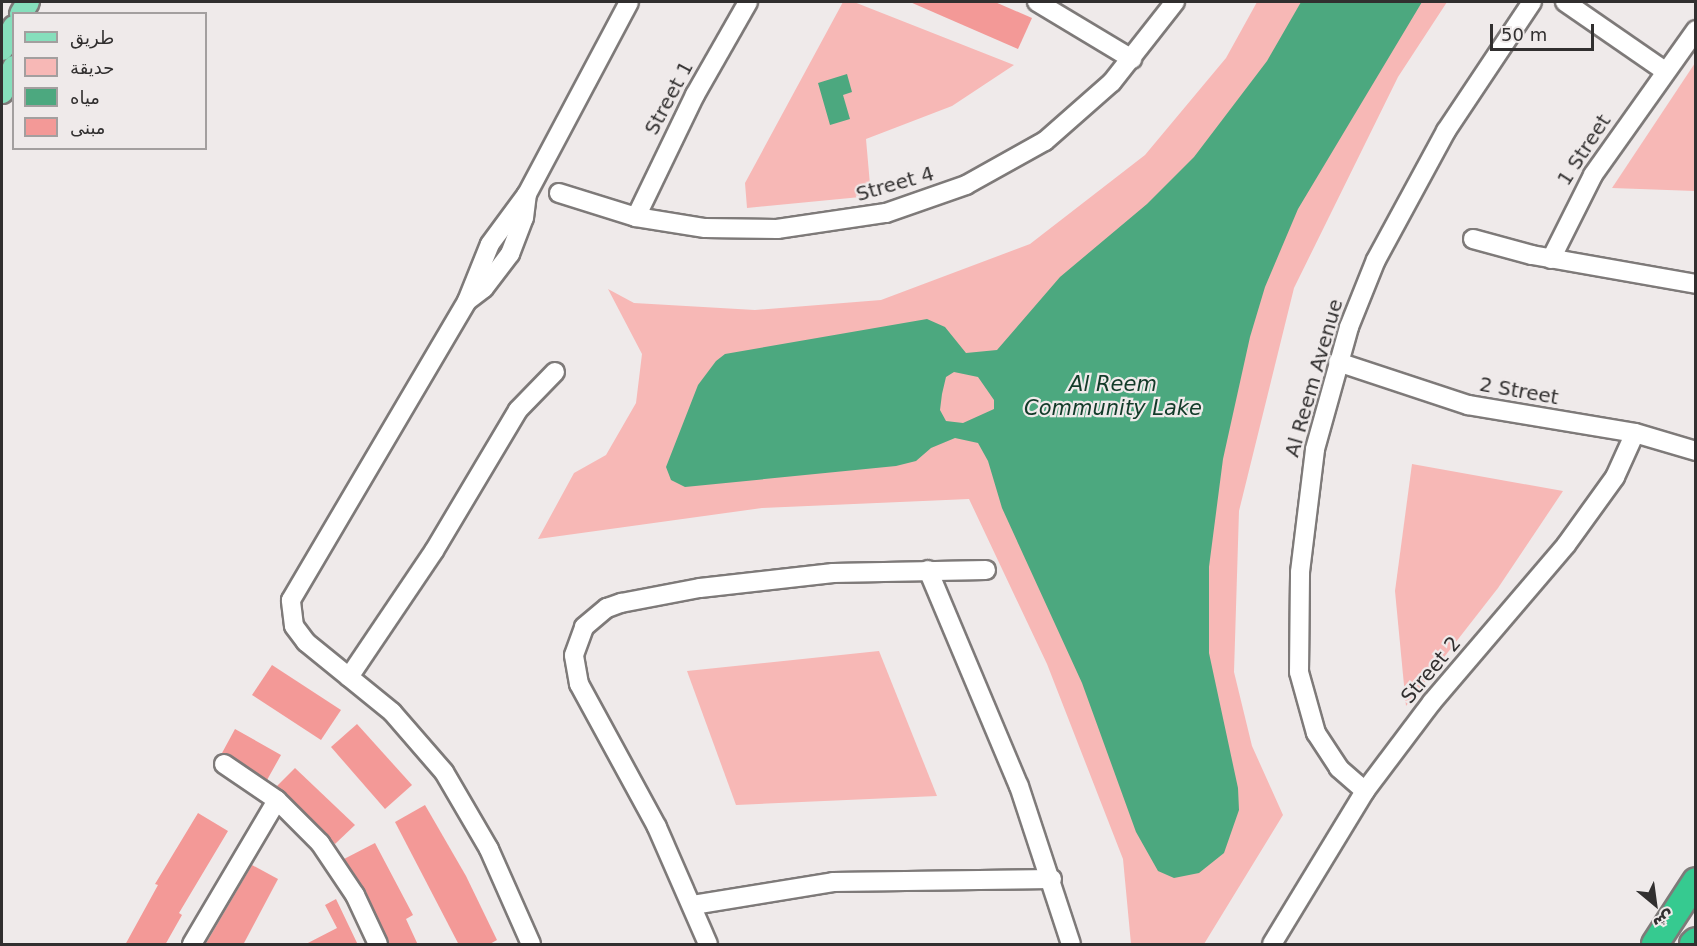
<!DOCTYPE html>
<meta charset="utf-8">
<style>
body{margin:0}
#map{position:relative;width:1697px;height:946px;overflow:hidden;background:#efeaea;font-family:"DejaVu Sans",Cairo,sans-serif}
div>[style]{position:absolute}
.green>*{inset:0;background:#f7b8b6}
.water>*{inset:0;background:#4ca87f}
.building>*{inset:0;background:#f39997}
.roads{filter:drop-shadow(2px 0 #7e7a79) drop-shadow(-2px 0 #7e7a79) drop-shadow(0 2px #7e7a79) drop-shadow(0 -2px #7e7a79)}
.minor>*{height:18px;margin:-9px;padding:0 9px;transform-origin:9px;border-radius:9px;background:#fff}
.major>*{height:22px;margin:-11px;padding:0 11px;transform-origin:11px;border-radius:11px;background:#86dfbc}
.highway>*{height:26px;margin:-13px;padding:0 13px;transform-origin:13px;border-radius:13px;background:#36ca90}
span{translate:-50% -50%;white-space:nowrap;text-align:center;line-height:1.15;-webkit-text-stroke:4.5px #efeaea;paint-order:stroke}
.street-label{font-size:20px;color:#312f2f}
.water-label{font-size:21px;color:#123b29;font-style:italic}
.frame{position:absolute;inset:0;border:3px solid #312f2f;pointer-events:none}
.legend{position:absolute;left:12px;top:12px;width:195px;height:138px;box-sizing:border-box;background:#efeaea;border:2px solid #a39f9f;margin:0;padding:8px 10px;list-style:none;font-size:18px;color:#312f2f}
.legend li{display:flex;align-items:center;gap:12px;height:30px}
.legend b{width:30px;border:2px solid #a39f9f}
.north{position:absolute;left:1625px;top:874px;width:60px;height:60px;-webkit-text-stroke:4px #efeaea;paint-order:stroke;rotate:151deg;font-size:16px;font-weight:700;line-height:24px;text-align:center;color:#312f2f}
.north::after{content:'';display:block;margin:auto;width:21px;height:27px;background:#312f2f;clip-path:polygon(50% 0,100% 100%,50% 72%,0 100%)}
.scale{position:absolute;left:1490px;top:24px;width:104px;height:27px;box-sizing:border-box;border:3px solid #312f2f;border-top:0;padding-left:8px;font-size:18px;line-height:21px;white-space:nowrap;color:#312f2f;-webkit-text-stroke:4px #efeaea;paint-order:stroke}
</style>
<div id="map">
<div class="green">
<i style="clip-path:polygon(843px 2px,854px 2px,1014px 65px,952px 106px,866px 139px,871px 196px,747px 208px,745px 183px)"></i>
<i style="clip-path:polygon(1257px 2px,1447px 2px,1398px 77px,1294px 288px,1239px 511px,1234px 672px,1252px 746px,1283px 815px,1204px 944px,1131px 944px,1123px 859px,1047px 664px,969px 499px,762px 508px,538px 539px,574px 473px,606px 455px,636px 403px,642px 354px,608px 289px,634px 303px,755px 310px,881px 300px,1030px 244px,1145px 155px,1226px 58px)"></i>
<i style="clip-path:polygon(1695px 63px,1695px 191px,1612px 188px)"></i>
<i style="clip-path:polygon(1412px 464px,1563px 491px,1498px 588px,1406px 706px,1395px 591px)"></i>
<i style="clip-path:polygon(879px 651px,937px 796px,736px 805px,687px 671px)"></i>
</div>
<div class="water">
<i style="clip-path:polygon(evenodd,1301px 2px,1422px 2px,1298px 209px,1265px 287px,1250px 337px,1223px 459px,1209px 567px,1209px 653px,1238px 788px,1239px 810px,1224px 853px,1199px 873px,1174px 878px,1158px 871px,1136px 832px,1082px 683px,1002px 508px,988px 461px,978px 443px,955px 438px,931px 448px,916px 461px,896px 466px,685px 487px,671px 480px,666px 467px,698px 385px,716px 361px,725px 354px,927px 319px,945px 327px,966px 353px,997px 350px,1060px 277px,1147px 204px,1194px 157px,1267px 61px,1301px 2px,954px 372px,978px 377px,994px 400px,994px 409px,963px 423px,946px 421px,940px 410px,942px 394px,946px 377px,954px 372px)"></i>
<i style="clip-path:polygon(847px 74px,852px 92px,843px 95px,850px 119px,830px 125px,818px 83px)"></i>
</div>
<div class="building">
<i style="clip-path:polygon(910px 2px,995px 2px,1032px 18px,1018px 49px)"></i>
<i style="clip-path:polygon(272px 665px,341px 710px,321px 740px,252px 695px)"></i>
<i style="clip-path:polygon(357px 724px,412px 785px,385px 809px,331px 747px)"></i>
<i style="clip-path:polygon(235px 729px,281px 755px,267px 780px,230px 755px,222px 753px)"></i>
<i style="clip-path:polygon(295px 768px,355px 825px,335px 844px,277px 786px)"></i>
<i style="clip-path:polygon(425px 805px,466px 876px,497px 940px,488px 945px,459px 945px,395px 822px)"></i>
<i style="clip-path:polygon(198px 813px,228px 831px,179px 913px,182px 915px,165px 945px,125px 945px,158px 885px,155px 884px)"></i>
<i style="clip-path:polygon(375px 843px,413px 915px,406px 919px,418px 945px,389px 945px,365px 890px,344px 859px)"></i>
<i style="clip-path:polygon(252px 865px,278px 879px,243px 945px,205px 945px)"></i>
<i style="clip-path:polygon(336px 899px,358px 945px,304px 945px,337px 928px,325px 905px)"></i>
</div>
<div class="roads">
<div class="minor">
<i style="left:1037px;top:2px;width:111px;rotate:31deg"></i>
<i style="left:1565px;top:2px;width:121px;rotate:34.6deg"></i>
<i style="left:559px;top:193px;width:81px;rotate:17.3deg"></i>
<i style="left:636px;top:217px;width:70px;rotate:9.1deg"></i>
<i style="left:705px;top:228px;width:72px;rotate:0.8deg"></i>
<i style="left:777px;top:229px;width:110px;rotate:-8.4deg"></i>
<i style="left:886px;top:213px;width:85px;rotate:-19.3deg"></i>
<i style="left:966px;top:185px;width:90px;rotate:-29.1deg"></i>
<i style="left:1045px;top:141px;width:89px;rotate:-41.4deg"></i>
<i style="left:1112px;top:82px;width:102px;rotate:-51.8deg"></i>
<i style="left:636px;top:217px;width:136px;rotate:-64.2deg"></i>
<i style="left:695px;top:95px;width:107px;rotate:-60.3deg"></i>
<i style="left:1473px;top:239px;width:61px;rotate:15.2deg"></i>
<i style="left:1532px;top:255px;width:167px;rotate:10deg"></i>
<i style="left:1551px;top:259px;width:94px;rotate:-63.4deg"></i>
<i style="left:1593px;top:175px;width:178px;rotate:-54.6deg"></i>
<i style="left:467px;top:301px;width:21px;rotate:-37deg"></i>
<i style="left:484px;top:288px;width:43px;rotate:-52.6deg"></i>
<i style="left:510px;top:254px;width:39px;rotate:-69deg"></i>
<i style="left:524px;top:218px;width:24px;rotate:-83deg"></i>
<i style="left:1338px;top:362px;width:137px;rotate:18.3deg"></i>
<i style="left:1468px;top:405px;width:169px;rotate:9.5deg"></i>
<i style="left:1635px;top:433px;width:64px;rotate:16.4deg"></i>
<i style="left:928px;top:570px;width:234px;rotate:67.2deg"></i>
<i style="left:1019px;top:786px;width:166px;rotate:71.8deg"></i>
<i style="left:349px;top:677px;width:152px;rotate:-56deg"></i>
<i style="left:434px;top:551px;width:164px;rotate:-59.2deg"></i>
<i style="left:518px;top:410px;width:53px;rotate:-45.8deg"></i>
<i style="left:224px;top:764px;width:64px;rotate:34.2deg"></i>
<i style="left:277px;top:800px;width:61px;rotate:45deg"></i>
<i style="left:320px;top:843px;width:63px;rotate:56.1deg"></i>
<i style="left:355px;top:895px;width:54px;rotate:64.9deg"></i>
<i style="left:1365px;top:791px;width:35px;rotate:-139deg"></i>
<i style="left:1339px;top:768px;width:42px;rotate:-123.3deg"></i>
<i style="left:1316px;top:733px;width:63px;rotate:-105.6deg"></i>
<i style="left:1299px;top:672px;width:100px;rotate:-89.4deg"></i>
<i style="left:1300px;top:572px;width:124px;rotate:-83deg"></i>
<i style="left:1315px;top:449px;width:127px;rotate:-74.4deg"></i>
<i style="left:1349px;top:327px;width:72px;rotate:-68.1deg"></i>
<i style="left:1376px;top:260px;width:147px;rotate:-61.5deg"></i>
<i style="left:1446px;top:131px;width:155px;rotate:-56.3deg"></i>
<i style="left:693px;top:905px;width:142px;rotate:-9.3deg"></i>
<i style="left:833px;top:882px;width:219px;rotate:-0.8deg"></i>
<i style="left:192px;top:944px;width:167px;rotate:-59.4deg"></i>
<i style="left:531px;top:944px;width:104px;rotate:-113.9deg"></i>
<i style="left:489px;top:849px;width:89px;rotate:-120.3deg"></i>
<i style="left:444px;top:772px;width:79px;rotate:-130.9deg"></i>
<i style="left:392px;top:712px;width:111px;rotate:-140.9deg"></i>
<i style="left:306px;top:642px;width:20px;rotate:-127deg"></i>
<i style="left:294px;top:626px;width:26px;rotate:-97deg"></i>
<i style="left:291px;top:600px;width:347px;rotate:-59.5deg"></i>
<i style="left:467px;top:301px;width:61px;rotate:-68deg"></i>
<i style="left:490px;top:244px;width:62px;rotate:-53.5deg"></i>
<i style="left:527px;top:194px;width:217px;rotate:-62deg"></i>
<i style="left:708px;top:944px;width:128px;rotate:-113.6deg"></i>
<i style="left:657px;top:827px;width:163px;rotate:-118.6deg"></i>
<i style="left:579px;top:684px;width:29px;rotate:-100deg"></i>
<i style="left:574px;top:655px;width:30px;rotate:-70deg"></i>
<i style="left:584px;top:627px;width:30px;rotate:-40deg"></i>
<i style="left:607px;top:608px;width:15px;rotate:-20deg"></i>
<i style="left:621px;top:603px;width:80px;rotate:-10.8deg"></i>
<i style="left:700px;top:588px;width:134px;rotate:-6.4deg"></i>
<i style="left:833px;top:573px;width:153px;rotate:-1.1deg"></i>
<i style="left:1272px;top:944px;width:179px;rotate:-58.7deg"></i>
<i style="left:1365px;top:791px;width:111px;rotate:-53deg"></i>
<i style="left:1432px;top:702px;width:206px;rotate:-49.5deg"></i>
<i style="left:1566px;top:545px;width:84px;rotate:-54.2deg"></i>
<i style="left:1615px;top:477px;width:48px;rotate:-65.6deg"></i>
</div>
<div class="major">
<i style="left:21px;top:14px;width:14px;rotate:-60deg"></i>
<i style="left:2px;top:49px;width:25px;rotate:-61deg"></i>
<i style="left:2px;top:92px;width:28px;rotate:-64deg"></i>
</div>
<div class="highway">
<i style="left:1655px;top:944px;width:75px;rotate:-56.9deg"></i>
<i style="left:1693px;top:944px;width:4px;rotate:-45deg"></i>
</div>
</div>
<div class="street-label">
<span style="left:669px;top:98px;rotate:-62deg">Street 1</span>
<span style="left:1584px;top:150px;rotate:-57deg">1 Street</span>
<span style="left:895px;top:184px;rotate:-16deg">Street 4</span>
<span style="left:1314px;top:378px;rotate:-74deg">Al Reem Avenue</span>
<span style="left:1519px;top:391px;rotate:10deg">2 Street</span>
<span style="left:1431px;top:670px;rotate:-50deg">Street 2</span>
</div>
<div class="water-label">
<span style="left:1113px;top:396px">Al Reem<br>Community Lake</span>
</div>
<div class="frame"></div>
<ul class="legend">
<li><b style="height:8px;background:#86dfbc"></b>طريق</li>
<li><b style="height:16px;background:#f7b8b6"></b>حديقة</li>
<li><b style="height:16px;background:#4ca87f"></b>مياه</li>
<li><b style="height:16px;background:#f39997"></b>مبنى</li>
</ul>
<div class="north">ش</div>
<div class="scale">50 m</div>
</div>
